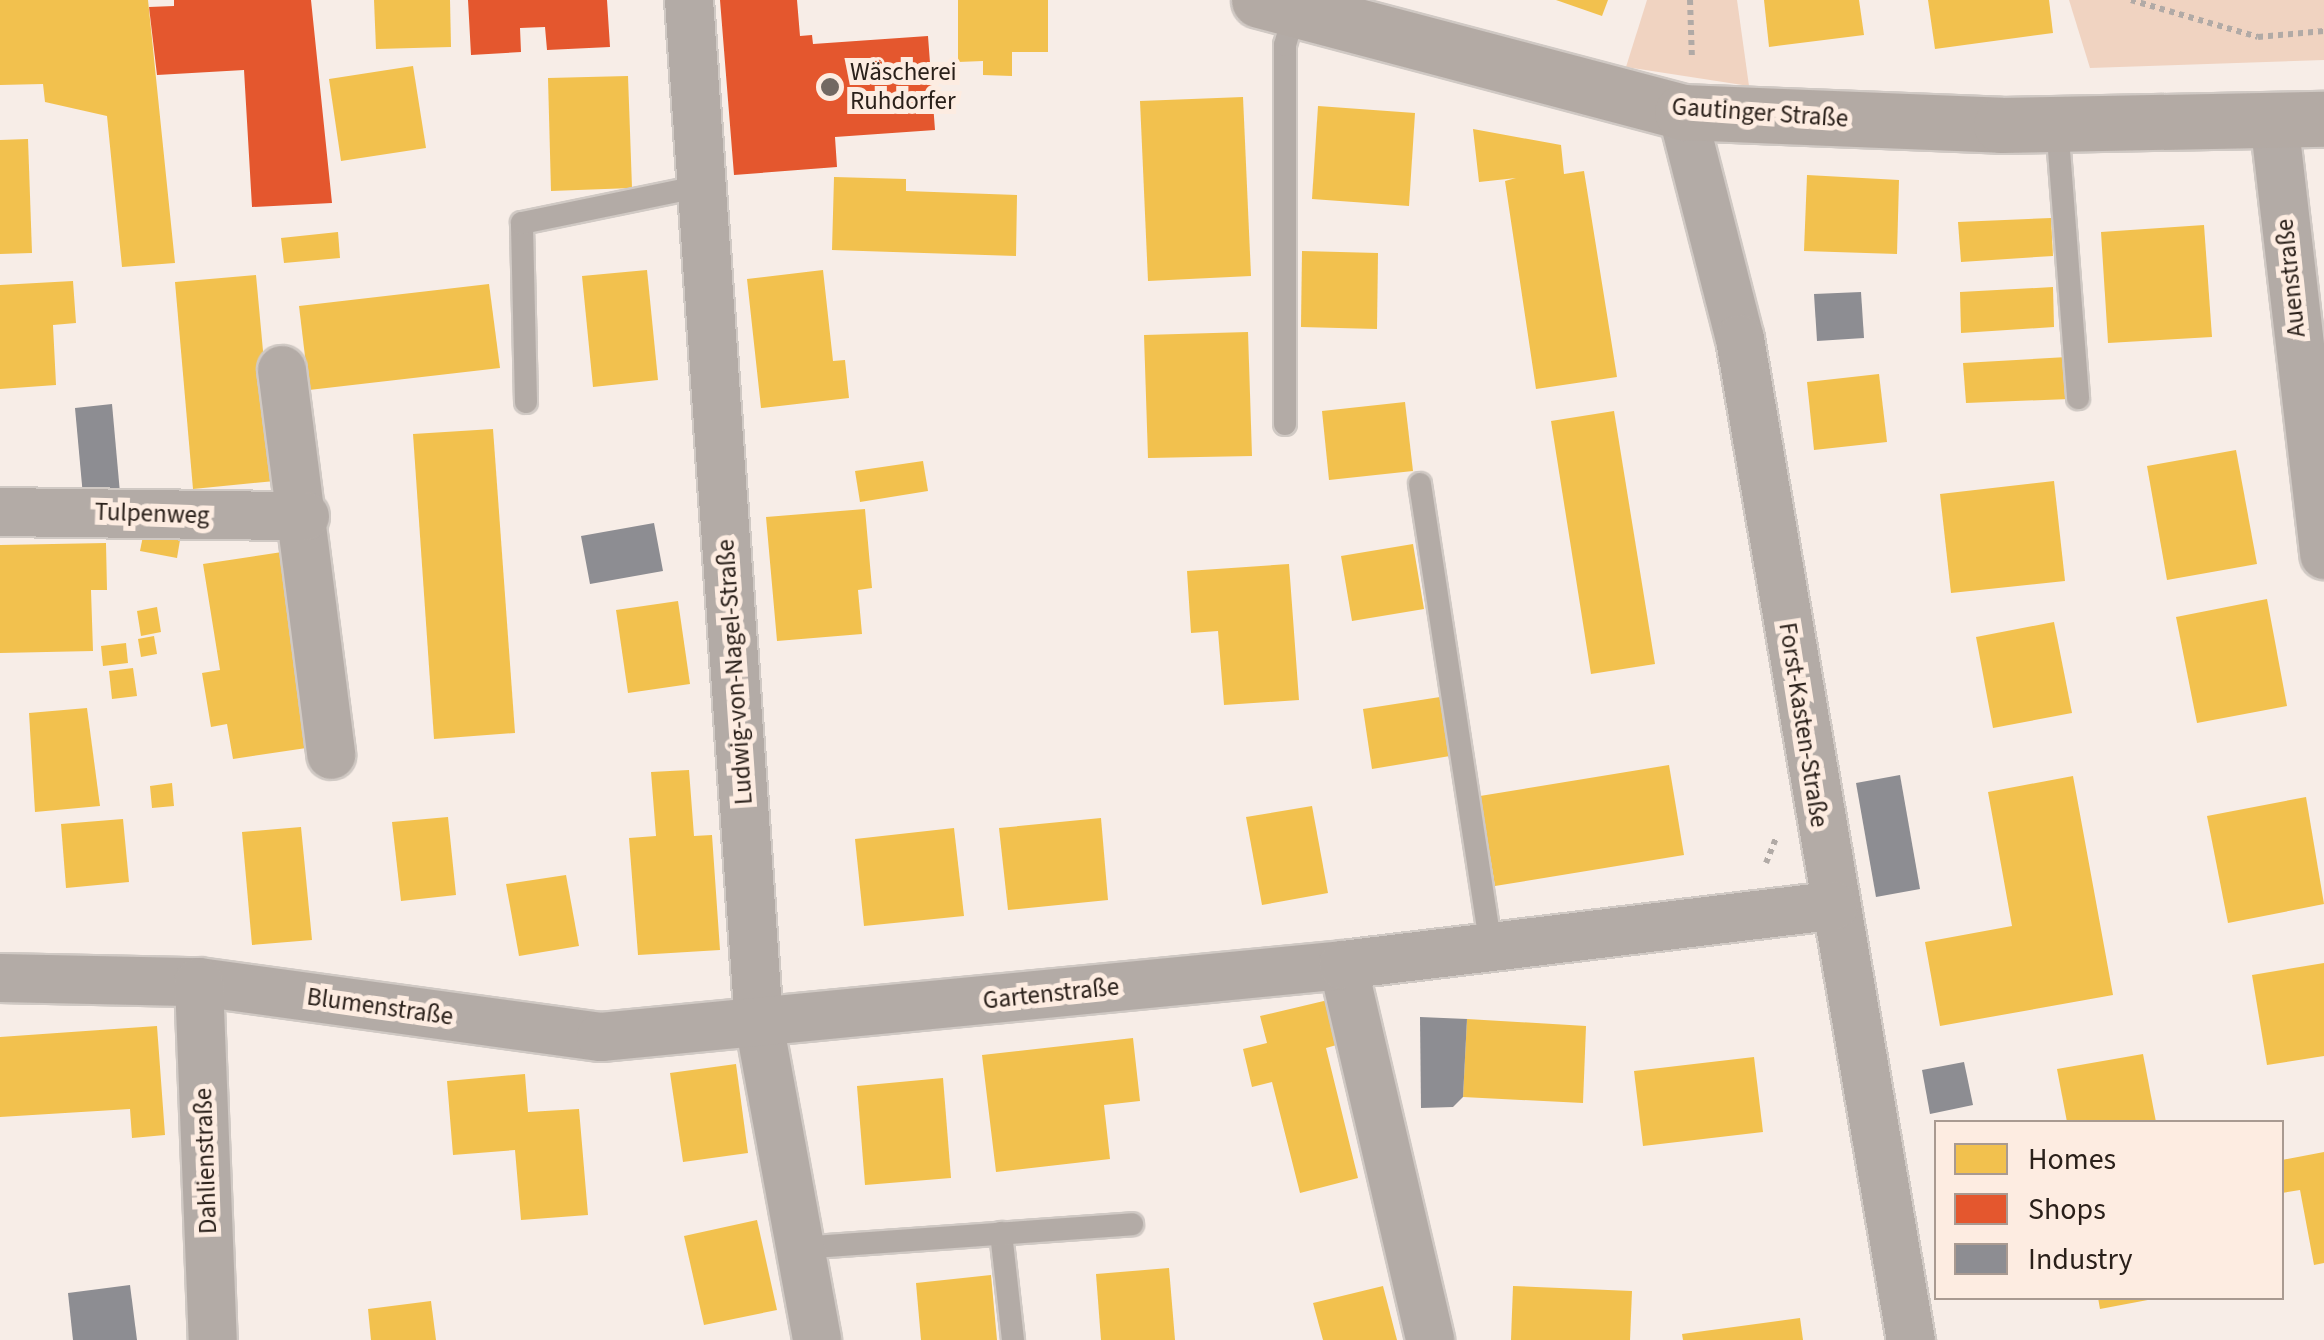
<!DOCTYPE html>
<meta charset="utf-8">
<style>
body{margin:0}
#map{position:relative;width:2324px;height:1340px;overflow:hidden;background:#f7ede7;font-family:"Source Sans 3",sans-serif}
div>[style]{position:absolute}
.green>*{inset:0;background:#f0d3c1}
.homes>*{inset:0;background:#f2c14e}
.shops>*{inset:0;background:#e4572e}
.industry>*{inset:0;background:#8d8d92}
.path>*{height:6px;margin-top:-3px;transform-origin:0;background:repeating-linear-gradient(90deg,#b1aaa6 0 5px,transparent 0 10px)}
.roads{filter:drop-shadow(2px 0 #d0c9c4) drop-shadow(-2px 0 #d0c9c4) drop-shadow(0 2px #d0c9c4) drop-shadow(0 -2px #d0c9c4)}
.lane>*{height:22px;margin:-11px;padding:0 11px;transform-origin:11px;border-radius:11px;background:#b3aba6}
.street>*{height:48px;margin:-24px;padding:0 24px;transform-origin:24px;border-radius:24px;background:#b3aba6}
.secondary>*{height:55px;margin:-27.5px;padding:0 27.5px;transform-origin:27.5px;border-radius:27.5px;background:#b3aaa4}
.dots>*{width:28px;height:28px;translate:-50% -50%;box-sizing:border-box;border:5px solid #fdece1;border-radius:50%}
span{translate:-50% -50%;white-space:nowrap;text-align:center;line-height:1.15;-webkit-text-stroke:10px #fdece1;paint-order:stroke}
.poi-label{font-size:25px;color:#2a201a}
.left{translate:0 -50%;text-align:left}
.street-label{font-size:25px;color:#2a201a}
.legend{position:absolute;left:1934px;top:1120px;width:350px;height:180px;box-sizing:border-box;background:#fdece1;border:2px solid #a99a91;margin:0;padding:12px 18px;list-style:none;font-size:30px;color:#2a201a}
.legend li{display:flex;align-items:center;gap:20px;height:50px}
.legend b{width:50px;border:2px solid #a99a91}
</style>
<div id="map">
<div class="green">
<i style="clip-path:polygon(1647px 0,1737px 0,1749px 86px,1626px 67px)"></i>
<i style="clip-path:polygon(2069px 0,2324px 0,2324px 60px,2090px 68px)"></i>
</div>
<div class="homes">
<i style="clip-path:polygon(0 0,148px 0,175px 263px,122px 267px,107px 116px,45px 102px,43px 84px,0 85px)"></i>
<i style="clip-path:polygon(374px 0,450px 0,451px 47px,376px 49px)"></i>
<i style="clip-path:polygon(958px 0,1048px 0,1048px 52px,1012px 52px,1012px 76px,983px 75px,983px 61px,958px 62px)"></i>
<i style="clip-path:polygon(1556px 0,1608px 0,1602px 16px)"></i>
<i style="clip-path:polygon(1764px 0,1859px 0,1864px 35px,1769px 47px)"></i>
<i style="clip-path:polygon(1928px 0,2049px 0,2053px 33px,1935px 49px)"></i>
<i style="clip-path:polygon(413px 66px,426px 148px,341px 161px,329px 79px)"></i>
<i style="clip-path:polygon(628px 76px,632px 188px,551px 191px,548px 78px)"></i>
<i style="clip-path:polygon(1243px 97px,1251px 276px,1148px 281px,1140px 101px)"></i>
<i style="clip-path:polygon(1318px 106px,1415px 113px,1409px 206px,1312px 199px)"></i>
<i style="clip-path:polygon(1473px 129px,1561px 145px,1564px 174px,1584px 171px,1617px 377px,1536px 389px,1505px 181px,1516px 178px,1479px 182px)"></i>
<i style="clip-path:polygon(28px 139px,32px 253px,0 254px,0 140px)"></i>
<i style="clip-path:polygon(1807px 175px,1899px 180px,1897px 254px,1804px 251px)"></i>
<i style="clip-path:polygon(834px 177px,906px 179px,906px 191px,1017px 195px,1016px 256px,832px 250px)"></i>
<i style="clip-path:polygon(2051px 218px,2053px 256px,1961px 262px,1958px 222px)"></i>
<i style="clip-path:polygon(2204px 225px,2212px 337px,2108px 343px,2101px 232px)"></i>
<i style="clip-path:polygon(338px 232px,340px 258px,284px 263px,281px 238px)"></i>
<i style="clip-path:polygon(1302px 251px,1378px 253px,1377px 329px,1301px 327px)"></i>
<i style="clip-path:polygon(647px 270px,658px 380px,593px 387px,582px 276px)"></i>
<i style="clip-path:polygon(823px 270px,833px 361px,845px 360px,849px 398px,761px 408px,747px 279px)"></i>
<i style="clip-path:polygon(256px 275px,275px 481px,193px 489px,175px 282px)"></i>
<i style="clip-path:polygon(73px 281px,76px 323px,53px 325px,56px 385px,0 389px,0 285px)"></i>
<i style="clip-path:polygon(489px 284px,500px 368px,309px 390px,299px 306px)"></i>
<i style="clip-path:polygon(2053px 287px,2054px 327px,1961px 333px,1960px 292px)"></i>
<i style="clip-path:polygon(1248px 332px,1252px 456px,1148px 458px,1144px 335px)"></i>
<i style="clip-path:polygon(2067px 357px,2069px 399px,1966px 403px,1963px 363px)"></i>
<i style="clip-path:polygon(1879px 374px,1887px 442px,1814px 450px,1807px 382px)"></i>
<i style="clip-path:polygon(1405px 402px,1413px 471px,1329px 480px,1322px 411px)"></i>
<i style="clip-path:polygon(1614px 411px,1655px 664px,1591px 674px,1551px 421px)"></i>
<i style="clip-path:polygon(493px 429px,515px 733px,434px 739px,413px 434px)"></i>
<i style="clip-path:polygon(2236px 450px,2257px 564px,2167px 580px,2147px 466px)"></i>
<i style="clip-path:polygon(923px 461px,928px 491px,860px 502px,855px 471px)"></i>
<i style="clip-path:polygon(2054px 481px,2065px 581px,1951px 593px,1940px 494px)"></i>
<i style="clip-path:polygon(865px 509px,872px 588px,858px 590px,862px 634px,777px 641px,766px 517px)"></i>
<i style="clip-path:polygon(145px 526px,181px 534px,177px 558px,140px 551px)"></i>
<i style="clip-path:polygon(106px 543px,107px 590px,91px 590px,93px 651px,0 653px,0 545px)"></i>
<i style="clip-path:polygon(1413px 544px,1424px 609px,1352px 621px,1341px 556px)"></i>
<i style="clip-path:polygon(282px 552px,313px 747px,233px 759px,227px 724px,211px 727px,202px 673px,220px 670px,203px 564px)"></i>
<i style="clip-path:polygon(1289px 564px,1299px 700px,1224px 705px,1218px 631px,1191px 633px,1187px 571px)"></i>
<i style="clip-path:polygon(2267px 599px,2287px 706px,2197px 723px,2176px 617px)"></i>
<i style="clip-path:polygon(678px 601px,690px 684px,628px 693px,616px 610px)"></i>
<i style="clip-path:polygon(157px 607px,161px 632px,141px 636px,137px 611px)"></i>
<i style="clip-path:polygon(2054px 622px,2072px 713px,1993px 728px,1976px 637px)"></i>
<i style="clip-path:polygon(154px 636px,157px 654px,141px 657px,138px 639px)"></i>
<i style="clip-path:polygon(126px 643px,128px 663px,103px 666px,101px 646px)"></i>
<i style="clip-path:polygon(133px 668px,137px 696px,112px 699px,109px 671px)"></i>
<i style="clip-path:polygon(1440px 697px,1450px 756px,1372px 769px,1363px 709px)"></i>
<i style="clip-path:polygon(87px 708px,100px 806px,35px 812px,29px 713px)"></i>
<i style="clip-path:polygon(1669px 765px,1684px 855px,1495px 886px,1480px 796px)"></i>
<i style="clip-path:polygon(689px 770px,694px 836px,712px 835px,720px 950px,638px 955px,629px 838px,656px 836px,651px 772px)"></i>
<i style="clip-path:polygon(2073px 776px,2113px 995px,1940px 1026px,1925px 942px,2012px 926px,1988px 792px)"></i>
<i style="clip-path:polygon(172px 783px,174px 806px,152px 808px,150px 786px)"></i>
<i style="clip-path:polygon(2306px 797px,2324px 904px,2228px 923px,2207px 816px)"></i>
<i style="clip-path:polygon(1312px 806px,1328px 893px,1262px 905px,1246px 817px)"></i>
<i style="clip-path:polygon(448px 817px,456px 895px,401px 901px,392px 822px)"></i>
<i style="clip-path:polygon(1101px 818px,1108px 900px,1008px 910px,999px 828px)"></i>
<i style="clip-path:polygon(123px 819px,129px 882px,66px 888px,61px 824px)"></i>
<i style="clip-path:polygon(301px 827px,312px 940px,252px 945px,242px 832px)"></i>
<i style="clip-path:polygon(954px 828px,964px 916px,864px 926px,855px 839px)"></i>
<i style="clip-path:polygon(566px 875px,579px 946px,519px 956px,506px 884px)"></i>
<i style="clip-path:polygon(2324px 963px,2324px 1056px,2267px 1065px,2252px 975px)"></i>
<i style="clip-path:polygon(1328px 1000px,1340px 1044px,1326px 1048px,1358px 1178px,1300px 1193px,1272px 1082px,1252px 1087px,1243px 1049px,1267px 1043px,1260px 1016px)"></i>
<i style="clip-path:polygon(1467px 1019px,1586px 1026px,1583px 1103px,1463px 1097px)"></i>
<i style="clip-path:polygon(157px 1026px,165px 1135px,132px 1138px,130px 1109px,0 1117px,0 1037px)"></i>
<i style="clip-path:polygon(1133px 1038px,1140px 1101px,1104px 1105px,1110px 1159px,996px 1172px,982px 1055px)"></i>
<i style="clip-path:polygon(2143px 1054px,2156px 1122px,2067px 1122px,2057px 1069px)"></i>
<i style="clip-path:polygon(1754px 1057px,1763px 1132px,1643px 1146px,1634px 1071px)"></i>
<i style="clip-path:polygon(736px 1064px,748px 1153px,683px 1162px,670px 1073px)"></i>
<i style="clip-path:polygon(525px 1074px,528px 1112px,579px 1109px,588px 1215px,521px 1220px,515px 1150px,453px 1155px,447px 1081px)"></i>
<i style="clip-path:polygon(943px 1078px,951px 1178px,865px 1185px,857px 1086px)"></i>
<i style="clip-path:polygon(2324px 1152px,2324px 1263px,2314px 1265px,2300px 1190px,2282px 1193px,2282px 1160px)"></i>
<i style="clip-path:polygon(757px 1220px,777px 1310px,704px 1325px,684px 1236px)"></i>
<i style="clip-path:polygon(1169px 1268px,1175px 1340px,1101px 1340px,1096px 1274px)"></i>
<i style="clip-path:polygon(991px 1275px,997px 1340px,921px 1340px,916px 1283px)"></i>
<i style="clip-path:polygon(1383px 1286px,1397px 1340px,1323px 1340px,1313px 1303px)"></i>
<i style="clip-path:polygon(1513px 1286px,1632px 1291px,1630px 1340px,1511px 1340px)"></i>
<i style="clip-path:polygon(2098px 1298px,2153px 1298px,2153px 1299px,2100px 1309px)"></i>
<i style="clip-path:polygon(431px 1301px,436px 1340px,371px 1340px,368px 1309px)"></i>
<i style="clip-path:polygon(1800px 1318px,1803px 1340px,1683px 1340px,1682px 1334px)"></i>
</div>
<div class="shops">
<i style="clip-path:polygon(174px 0,311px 0,332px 203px,252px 207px,244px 70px,157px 75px,149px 7px,174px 6px)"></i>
<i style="clip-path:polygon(468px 0,607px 0,610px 47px,547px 50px,545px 27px,520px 28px,521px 52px,471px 55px)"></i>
<i style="clip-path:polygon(720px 0,797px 0,800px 36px,812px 35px,813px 44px,928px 36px,935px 130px,835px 137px,837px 167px,734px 175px)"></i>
</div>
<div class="industry">
<i style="clip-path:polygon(1861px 292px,1864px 338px,1817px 341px,1814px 294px)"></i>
<i style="clip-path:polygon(112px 404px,120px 493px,83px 496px,75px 408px)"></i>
<i style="clip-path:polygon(654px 523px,663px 571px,590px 584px,581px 536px)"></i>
<i style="clip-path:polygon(1900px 775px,1920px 889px,1876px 897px,1856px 783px)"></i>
<i style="clip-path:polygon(1420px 1017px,1467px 1019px,1463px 1097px,1453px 1107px,1421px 1108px)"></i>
<i style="clip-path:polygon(1964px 1062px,1973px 1105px,1930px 1114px,1922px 1070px)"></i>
<i style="clip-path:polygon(130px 1285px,137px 1340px,73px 1340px,68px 1293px)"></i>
</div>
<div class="path">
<i style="left:1690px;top:0;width:60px;rotate:88.1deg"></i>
<i style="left:2131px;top:0;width:132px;rotate:16.2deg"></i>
<i style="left:2258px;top:37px;width:66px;rotate:-5.2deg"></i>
<i style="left:1766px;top:863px;width:27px;rotate:-68deg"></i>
</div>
<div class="roads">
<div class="lane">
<i style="left:2057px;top:124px;width:275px;rotate:85.6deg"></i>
<i style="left:526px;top:402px;width:179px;rotate:-91.3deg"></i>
<i style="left:522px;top:223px;width:184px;rotate:-11.6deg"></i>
<i style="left:1285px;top:424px;width:379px;rotate:-90deg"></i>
<i style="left:1285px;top:45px;width:35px;rotate:-74deg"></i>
<i style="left:1420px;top:484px;width:469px;rotate:81.3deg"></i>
<i style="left:1001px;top:1233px;width:108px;rotate:83.6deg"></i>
<i style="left:800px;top:1248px;width:333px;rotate:-4.1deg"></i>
</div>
<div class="street">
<i style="left:689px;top:0;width:1025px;rotate:86.09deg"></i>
<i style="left:759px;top:1023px;width:322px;rotate:79.6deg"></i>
<i style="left:1682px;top:112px;width:234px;rotate:75.7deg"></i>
<i style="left:1740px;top:339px;width:1016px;rotate:80.31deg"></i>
<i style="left:2274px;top:120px;width:438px;rotate:83.4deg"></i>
<i style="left:282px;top:370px;width:388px;rotate:82.7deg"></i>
<i style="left:0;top:512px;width:305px;rotate:0.8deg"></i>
<i style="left:1343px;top:965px;width:385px;rotate:76.9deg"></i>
<i style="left:0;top:978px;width:199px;rotate:1.2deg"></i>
<i style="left:199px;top:982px;width:406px;rotate:7.8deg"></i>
<i style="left:601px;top:1037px;width:745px;rotate:-5.54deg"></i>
<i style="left:1343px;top:965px;width:494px;rotate:-6.9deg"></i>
<i style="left:199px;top:982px;width:358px;rotate:87.8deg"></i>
</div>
<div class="secondary">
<i style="left:1259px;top:0;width:438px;rotate:14.8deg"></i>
<i style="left:1682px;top:112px;width:319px;rotate:2.3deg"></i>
<i style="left:2001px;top:125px;width:323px;rotate:-1.1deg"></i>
</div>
</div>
<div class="dots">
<i style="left:830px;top:87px;background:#726862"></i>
</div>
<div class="poi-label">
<span class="left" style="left:850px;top:87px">Wäscherei<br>Ruhdorfer</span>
</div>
<div class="street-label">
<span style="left:1760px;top:113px;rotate:4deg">Gautinger Straße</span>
<span style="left:2291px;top:278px;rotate:-96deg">Auenstraße</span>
<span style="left:152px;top:514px;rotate:2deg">Tulpenweg</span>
<span style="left:735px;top:672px;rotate:-94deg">Ludwig-von-Nagel-Straße</span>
<span style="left:1803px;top:725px;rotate:81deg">Forst-Kasten-Straße</span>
<span style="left:1051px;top:994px;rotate:-6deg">Gartenstraße</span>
<span style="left:380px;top:1007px;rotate:8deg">Blumenstraße</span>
<span style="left:206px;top:1161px;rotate:-92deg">Dahlienstraße</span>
</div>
<ul class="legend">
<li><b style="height:28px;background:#f2c14e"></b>Homes</li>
<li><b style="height:28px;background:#e4572e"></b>Shops</li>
<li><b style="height:28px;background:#8d8d92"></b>Industry</li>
</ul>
</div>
